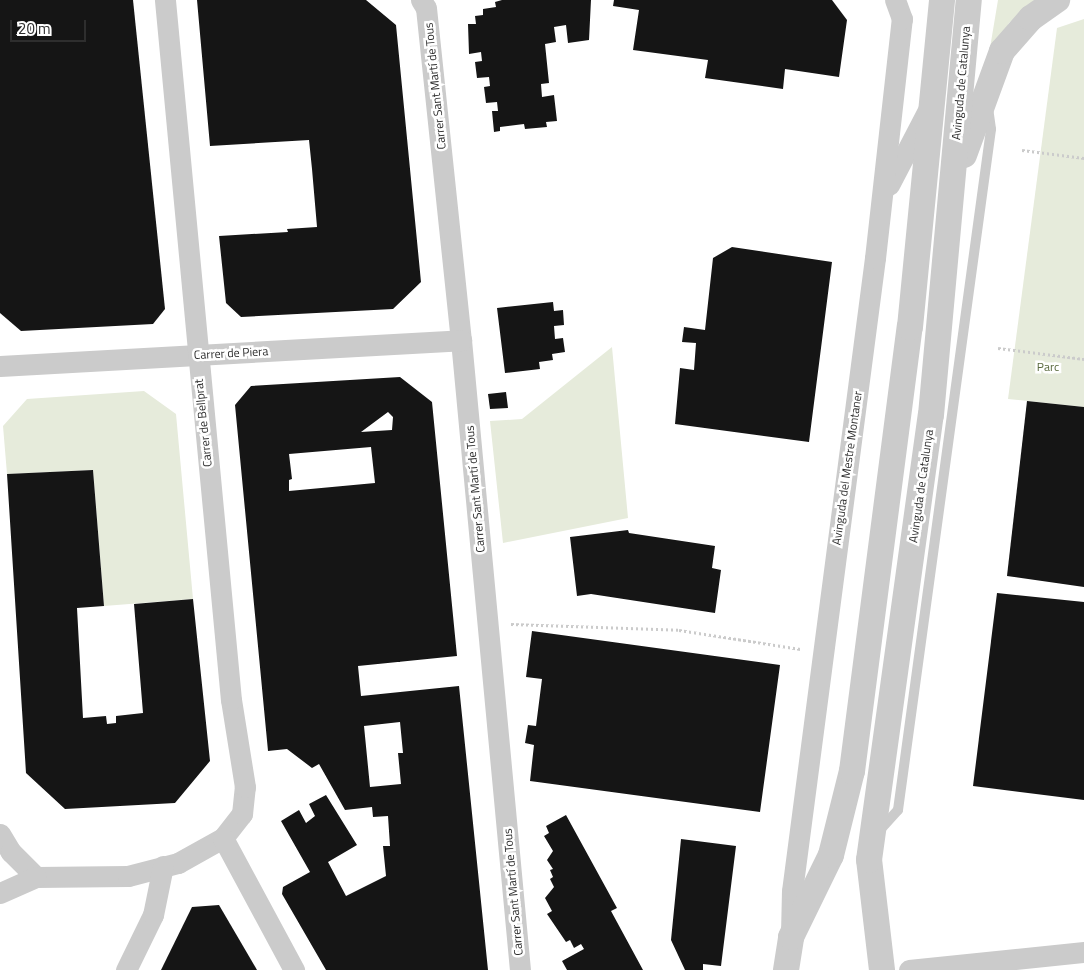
<!DOCTYPE html>
<meta charset="utf-8">
<style>
body{margin:0}
#map{position:relative;width:1084px;height:970px;overflow:hidden;background:#fff;font-family:"Titillium Web",sans-serif}
div>[style]{position:absolute}
.green>*{inset:0;background:#e6ebdb}
.building>*{inset:0;background:#151515}
.path>*{height:3px;margin-top:-1.5px;transform-origin:0;background:repeating-linear-gradient(90deg,#cbcbcb 0 2.5px,transparent 0 5px)}
.service>*{height:10px;margin:-5px;padding:0 5px;transform-origin:5px;border-radius:5px;background:#cbcbcb}
.minor>*{height:21px;margin:-10.5px;padding:0 10.5px;transform-origin:10.5px;border-radius:10.5px;background:#cbcbcb}
.tertiary>*{height:26px;margin:-13px;padding:0 13px;transform-origin:13px;border-radius:13px;background:#cbcbcb}
span{translate:-50% -50%;white-space:nowrap;text-align:center;line-height:1.15;-webkit-text-stroke:5px #fff;paint-order:stroke}
.street-label{font-size:12px;color:#2e2e2e}
.park-label{font-size:12px;color:#58683c}
.scale{position:absolute;left:10px;top:20px;width:76px;height:22px;box-sizing:border-box;border:2px solid #2e2e2e;border-top:0;padding-left:6px;font-size:15px;line-height:18px;white-space:nowrap;color:#2e2e2e;-webkit-text-stroke:4px #fff;paint-order:stroke}
</style>
<div id="map">
<div class="green">
<i style="clip-path:polygon(998px 0,1037px 0,1009px 23px,998px 46px,990px 48px)"></i>
<i style="clip-path:polygon(1084px 19px,1084px 407px,1008px 399px,1057px 28px)"></i>
<i style="clip-path:polygon(612px 347px,628px 518px,503px 543px,490px 421px,522px 419px)"></i>
<i style="clip-path:polygon(144px 391px,176px 414px,193px 599px,104px 606px,93px 470px,7px 474px,3px 426px,27px 399px)"></i>
</div>
<div class="building">
<i style="clip-path:polygon(0 0,133px 0,165px 309px,153px 324px,21px 331px,0 313px)"></i>
<i style="clip-path:polygon(197px 0,366px 0,396px 25px,421px 282px,393px 309px,241px 317px,226px 303px,219px 236px,288px 232px,287px 229px,317px 227px,312px 169px,309px 140px,210px 146px)"></i>
<i style="clip-path:polygon(502px 0,591px 0,589px 40px,568px 43px,566px 25px,554px 27px,556px 42px,545px 44px,549px 83px,541px 84px,542px 97px,554px 95px,557px 121px,546px 122px,547px 127px,525px 129px,524px 124px,500px 127px,500px 131px,494px 132px,492px 111px,498px 111px,497px 102px,486px 103px,484px 87px,490px 86px,489px 77px,477px 78px,475px 62px,482px 61px,481px 52px,469px 54px,468px 24px,476px 24px,475px 16px,483px 15px,483px 9px,496px 7px,495px 2px)"></i>
<i style="clip-path:polygon(614px 0,832px 0,847px 20px,839px 77px,785px 69px,783px 89px,705px 78px,708px 60px,633px 50px,639px 10px,613px 6px)"></i>
<i style="clip-path:polygon(732px 247px,832px 262px,809px 442px,675px 424px,680px 368px,694px 370px,696px 343px,682px 342px,684px 327px,705px 330px,713px 258px)"></i>
<i style="clip-path:polygon(553px 302px,554px 311px,563px 310px,564px 325px,554px 326px,555px 339px,563px 338px,565px 352px,552px 354px,553px 360px,539px 362px,540px 369px,505px 373px,497px 308px)"></i>
<i style="clip-path:polygon(evenodd,400px 377px,432px 402px,457px 656px,358px 666px,361px 696px,459px 686px,488px 970px,326px 970px,282px 894px,283px 887px,310px 872px,281px 821px,299px 810px,306px 823px,315px 816px,309px 804px,326px 795px,357px 845px,328px 862px,346px 896px,386px 876px,383px 846px,390px 846px,388px 816px,373px 817px,372px 807px,345px 810px,319px 764px,312px 768px,287px 749px,268px 751px,235px 405px,251px 386px,400px 377px,388px 412px,393px 417px,392px 430px,361px 432px,388px 412px,400px 377px,371px 447px,375px 483px,289px 491px,289px 480px,292px 479px,289px 454px,371px 447px,400px 377px,400px 722px,403px 753px,398px 753px,401px 784px,370px 787px,364px 726px,400px 722px)"></i>
<i style="clip-path:polygon(506px 392px,508px 408px,490px 409px,488px 394px)"></i>
<i style="clip-path:polygon(1027px 401px,1084px 407px,1084px 587px,1007px 576px)"></i>
<i style="clip-path:polygon(93px 470px,104px 606px,77px 608px,83px 718px,106px 716px,107px 724px,116px 723px,116px 716px,143px 713px,134px 604px,193px 599px,210px 761px,175px 803px,65px 809px,26px 773px,7px 474px)"></i>
<i style="clip-path:polygon(628px 530px,629px 533px,715px 546px,712px 568px,721px 570px,715px 613px,591px 594px,577px 596px,570px 537px)"></i>
<i style="clip-path:polygon(997px 593px,1084px 602px,1084px 800px,973px 786px)"></i>
<i style="clip-path:polygon(532px 631px,780px 665px,760px 812px,530px 781px,534px 745px,525px 743px,528px 725px,536px 726px,542px 679px,526px 677px)"></i>
<i style="clip-path:polygon(566px 815px,617px 908px,611px 911px,643px 970px,567px 970px,562px 961px,584px 949px,581px 944px,574px 948px,570px 940px,566px 942px,547px 914px,552px 911px,545px 898px,554px 887px,550px 879px,553px 877px,550px 870px,553px 869px,547px 860px,553px 851px,544px 836px,549px 833px,546px 826px)"></i>
<i style="clip-path:polygon(681px 839px,736px 846px,721px 966px,703px 964px,703px 970px,685px 970px,671px 940px)"></i>
<i style="clip-path:polygon(219px 905px,257px 970px,161px 970px,192px 907px)"></i>
</div>
<div class="path">
<i style="left:1022px;top:150px;width:63px;rotate:7.4deg"></i>
<i style="left:998px;top:348px;width:87px;rotate:7.3deg"></i>
<i style="left:511px;top:624px;width:168px;rotate:2deg"></i>
<i style="left:679px;top:630px;width:123px;rotate:8.9deg"></i>
</div>
<div class="service">
<i style="left:880px;top:830px;width:27px;rotate:-48deg"></i>
<i style="left:898px;top:810px;width:687px;rotate:-82.22deg"></i>
<i style="left:991px;top:129px;width:21px;rotate:-98deg"></i>
</div>
<div class="minor">
<i style="left:421px;top:0;width:9px;rotate:58deg"></i>
<i style="left:426px;top:8px;width:334px;rotate:84deg"></i>
<i style="left:461px;top:340px;width:633px;rotate:84.65deg"></i>
<i style="left:889px;top:185px;width:87px;rotate:-62.5deg"></i>
<i style="left:0;top:366px;width:462px;rotate:-3.2deg"></i>
<i style="left:0;top:834px;width:21px;rotate:59deg"></i>
<i style="left:11px;top:852px;width:35px;rotate:45deg"></i>
<i style="left:36px;top:877px;width:92px;rotate:-0.6deg"></i>
<i style="left:128px;top:876px;width:52px;rotate:-14.6deg"></i>
<i style="left:178px;top:863px;width:51px;rotate:-29.1deg"></i>
<i style="left:223px;top:838px;width:31px;rotate:-52deg"></i>
<i style="left:242px;top:814px;width:27px;rotate:-84deg"></i>
<i style="left:245px;top:787px;width:88px;rotate:-99.1deg"></i>
<i style="left:231px;top:700px;width:703px;rotate:-95.39deg"></i>
<i style="left:223px;top:838px;width:150px;rotate:61.7deg"></i>
<i style="left:0;top:893px;width:39px;rotate:-24deg"></i>
<i style="left:791px;top:934px;width:43px;rotate:-88.7deg"></i>
<i style="left:792px;top:891px;width:638px;rotate:-82.53deg"></i>
<i style="left:875px;top:258px;width:241px;rotate:-83.6deg"></i>
<i style="left:902px;top:19px;width:20px;rotate:-110deg"></i>
<i style="left:126px;top:970px;width:61px;rotate:-63.9deg"></i>
<i style="left:153px;top:915px;width:50px;rotate:-78.5deg"></i>
<i style="left:909px;top:970px;width:176px;rotate:-5.9deg"></i>
</div>
<div class="tertiary">
<i style="left:964px;top:155px;width:111px;rotate:-69.9deg"></i>
<i style="left:1002px;top:51px;width:44px;rotate:-48.7deg"></i>
<i style="left:1031px;top:18px;width:32px;rotate:-35deg"></i>
<i style="left:786px;top:970px;width:33px;rotate:-81deg"></i>
<i style="left:791px;top:937px;width:91px;rotate:-64deg"></i>
<i style="left:831px;top:855px;width:87px;rotate:-76deg"></i>
<i style="left:852px;top:771px;width:448px;rotate:-82.6deg"></i>
<i style="left:910px;top:327px;width:329px;rotate:-84.4deg"></i>
<i style="left:882px;top:970px;width:111px;rotate:-96.7deg"></i>
<i style="left:869px;top:860px;width:449px;rotate:-82.1deg"></i>
<i style="left:931px;top:415px;width:417px;rotate:-84.8deg"></i>
</div>
<div class="street-label">
<span style="left:961px;top:83px;rotate:-85deg">Avinguda de Catalunya</span>
<span style="left:435px;top:86px;rotate:-96deg">Carrer Sant Martí de Tous</span>
<span style="left:231px;top:353px;rotate:-3deg">Carrer de Piera</span>
<span style="left:203px;top:423px;rotate:-96deg">Carrer de Bellprat</span>
<span style="left:847px;top:468px;rotate:-82deg">Avinguda del Mestre Montaner</span>
<span style="left:921px;top:486px;rotate:-82deg">Avinguda de Catalunya</span>
<span style="left:475px;top:489px;rotate:-95deg">Carrer Sant Martí de Tous</span>
<span style="left:513px;top:892px;rotate:-95deg">Carrer Sant Martí de Tous</span>
</div>
<div class="park-label">
<span style="left:1048px;top:367px">Parc</span>
</div>
<div class="scale">20 m</div>
</div>
